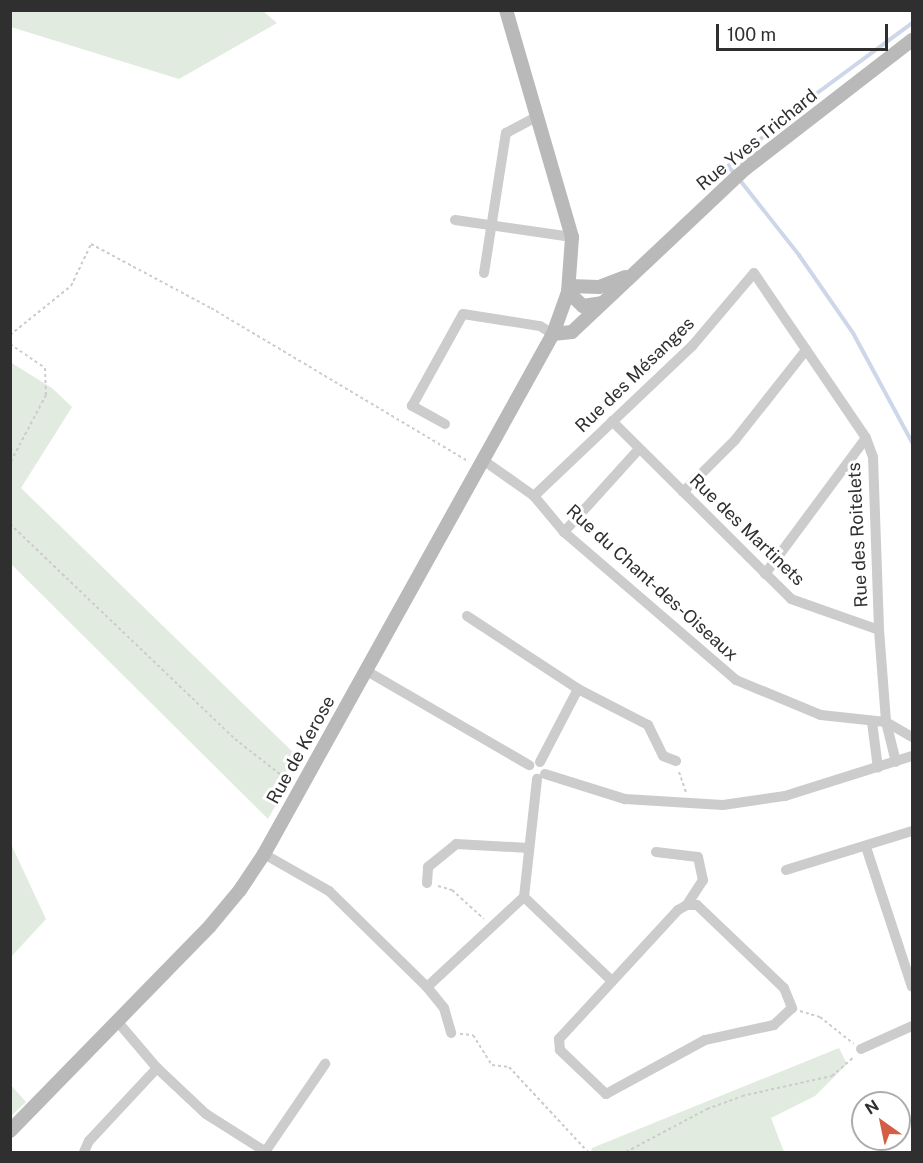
<!DOCTYPE html>
<meta charset="utf-8">
<style>
body{margin:0}
#map{position:relative;width:923px;height:1163px;overflow:hidden;background:#fff;font-family:"Public Sans",sans-serif}
div>[style]{position:absolute}
.green>*{inset:0;background:#e2ebdf}
.stream>*{height:4px;margin:-2px;padding:0 2px;transform-origin:2px;border-radius:2px;background:#cdd7e9}
.path>*{height:2px;margin-top:-1px;transform-origin:0;background:repeating-linear-gradient(90deg,#ccc 0 3px,transparent 0 6px)}
.street>*{height:10px;margin:-5px;padding:0 5px;transform-origin:5px;border-radius:5px;background:#ccc}
.secondary>*{height:14px;margin:-7px;padding:0 7px;transform-origin:7px;border-radius:7px;background:#b9b9b9}
span{translate:-50% -50%;white-space:nowrap;text-align:center;line-height:1.15;-webkit-text-stroke:6px #fff;paint-order:stroke}
.street-label{font-size:18px;color:#2f2f2f}
.frame{position:absolute;inset:0;border:12px solid #2f2f2f;pointer-events:none}
.north{position:absolute;left:851px;top:1091px;width:60px;height:60px;box-sizing:border-box;background:#fff;border:2px solid #acacac;border-radius:50%;rotate:327deg;font-size:16px;font-weight:700;line-height:24px;text-align:center;color:#2f2f2f}
.north::after{content:'';display:block;margin:auto;width:21px;height:27px;background:#d45e44;clip-path:polygon(50% 0,100% 100%,50% 72%,0 100%)}
.scale{position:absolute;left:716px;top:24px;width:172px;height:27px;box-sizing:border-box;border:3px solid #2f2f2f;border-top:0;padding-left:8px;font-size:18px;line-height:21px;white-space:nowrap;color:#2f2f2f;-webkit-text-stroke:4px #fff;paint-order:stroke}
</style>
<div id="map">
<div class="green">
<i style="clip-path:polygon(10px 11px,263px 11px,277px 23px,179px 79px,11px 27px)"></i>
<i style="clip-path:polygon(10px 362px,52px 388px,72px 407px,21px 488px,301px 760px,268px 819px,11px 564px)"></i>
<i style="clip-path:polygon(10px 842px,46px 919px,11px 957px,10px 957px)"></i>
<i style="clip-path:polygon(839px 1048px,847px 1064px,815px 1096px,771px 1118px,784px 1152px,591px 1152px,592px 1148px)"></i>
<i style="clip-path:polygon(10px 1084px,26px 1102px,11px 1116px,10px 1116px)"></i>
</div>
<div class="stream">
<i style="left:734px;top:173px;width:9px;rotate:-131deg"></i>
<i style="left:728px;top:166px;width:100px;rotate:-39.7deg"></i>
<i style="left:805px;top:102px;width:133px;rotate:-36.4deg"></i>
<i style="left:739px;top:179px;width:97px;rotate:51.7deg"></i>
<i style="left:799px;top:255px;width:95px;rotate:55.3deg"></i>
<i style="left:853px;top:333px;width:124px;rotate:61.6deg"></i>
</div>
<div class="path">
<i style="left:10px;top:335px;width:78px;rotate:-38.8deg"></i>
<i style="left:71px;top:286px;width:47px;rotate:-64.5deg"></i>
<i style="left:91px;top:244px;width:136px;rotate:28.1deg"></i>
<i style="left:211px;top:308px;width:300px;rotate:30.8deg"></i>
<i style="left:10px;top:344px;width:42px;rotate:34.4deg"></i>
<i style="left:45px;top:368px;width:27px;rotate:88deg"></i>
<i style="left:46px;top:395px;width:77px;rotate:117.9deg"></i>
<i style="left:10px;top:524px;width:311px;rotate:43.7deg"></i>
<i style="left:235px;top:739px;width:70px;rotate:38deg"></i>
<i style="left:679px;top:772px;width:21px;rotate:71deg"></i>
<i style="left:438px;top:886px;width:15px;rotate:16deg"></i>
<i style="left:452px;top:890px;width:43px;rotate:42.2deg"></i>
<i style="left:800px;top:1011px;width:21px;rotate:17deg"></i>
<i style="left:820px;top:1017px;width:43px;rotate:38.5deg"></i>
<i style="left:460px;top:1034px;width:13px;rotate:4deg"></i>
<i style="left:473px;top:1035px;width:36px;rotate:58deg"></i>
<i style="left:492px;top:1065px;width:17px;rotate:7deg"></i>
<i style="left:509px;top:1067px;width:116px;rotate:47.1deg"></i>
<i style="left:626px;top:1152px;width:92px;rotate:-28deg"></i>
<i style="left:707px;top:1109px;width:37px;rotate:-20deg"></i>
<i style="left:742px;top:1096px;width:92px;rotate:-12.5deg"></i>
<i style="left:832px;top:1076px;width:30px;rotate:-41deg"></i>
</div>
<div class="street">
<i style="left:455px;top:220px;width:118px;rotate:8.3deg"></i>
<i style="left:484px;top:273px;width:142px;rotate:-81.1deg"></i>
<i style="left:506px;top:133px;width:36px;rotate:-28deg"></i>
<i style="left:612px;top:421px;width:252px;rotate:44.8deg"></i>
<i style="left:791px;top:599px;width:93px;rotate:19.4deg"></i>
<i style="left:445px;top:424px;width:38px;rotate:-151deg"></i>
<i style="left:412px;top:406px;width:105px;rotate:-61deg"></i>
<i style="left:463px;top:314px;width:78px;rotate:8.9deg"></i>
<i style="left:540px;top:326px;width:15px;rotate:32deg"></i>
<i style="left:483px;top:460px;width:62px;rotate:35.2deg"></i>
<i style="left:534px;top:496px;width:47px;rotate:50.2deg"></i>
<i style="left:564px;top:532px;width:227px;rotate:40.7deg"></i>
<i style="left:736px;top:680px;width:92px;rotate:22.4deg"></i>
<i style="left:821px;top:715px;width:65px;rotate:6.1deg"></i>
<i style="left:886px;top:722px;width:30px;rotate:30deg"></i>
<i style="left:683px;top:492px;width:74px;rotate:-45deg"></i>
<i style="left:735px;top:440px;width:115px;rotate:-51.7deg"></i>
<i style="left:534px;top:496px;width:219px;rotate:-43.5deg"></i>
<i style="left:693px;top:345px;width:94px;rotate:-49.7deg"></i>
<i style="left:754px;top:273px;width:199px;rotate:55.8deg"></i>
<i style="left:866px;top:438px;width:20px;rotate:70deg"></i>
<i style="left:873px;top:457px;width:173px;rotate:88deg"></i>
<i style="left:879px;top:630px;width:92px;rotate:85.6deg"></i>
<i style="left:886px;top:722px;width:41px;rotate:76deg"></i>
<i style="left:564px;top:532px;width:112px;rotate:-47.9deg"></i>
<i style="left:765px;top:574px;width:169px;rotate:-53.4deg"></i>
<i style="left:467px;top:616px;width:133px;rotate:33.3deg"></i>
<i style="left:365px;top:670px;width:190px;rotate:30.1deg"></i>
<i style="left:872px;top:722px;width:46px;rotate:82.6deg"></i>
<i style="left:540px;top:762px;width:82px;rotate:-62.5deg"></i>
<i style="left:578px;top:689px;width:79px;rotate:27.2deg"></i>
<i style="left:648px;top:725px;width:34px;rotate:64deg"></i>
<i style="left:663px;top:756px;width:14px;rotate:21deg"></i>
<i style="left:545px;top:774px;width:84px;rotate:17.4deg"></i>
<i style="left:625px;top:799px;width:98px;rotate:3.5deg"></i>
<i style="left:723px;top:805px;width:63px;rotate:-8.3deg"></i>
<i style="left:785px;top:796px;width:133px;rotate:-17.5deg"></i>
<i style="left:866px;top:847px;width:147px;rotate:71.8deg"></i>
<i style="left:656px;top:852px;width:42px;rotate:6.8deg"></i>
<i style="left:698px;top:857px;width:24px;rotate:78deg"></i>
<i style="left:703px;top:880px;width:30px;rotate:123deg"></i>
<i style="left:264px;top:854px;width:75px;rotate:29.6deg"></i>
<i style="left:329px;top:891px;width:137px;rotate:44.4deg"></i>
<i style="left:427px;top:987px;width:27px;rotate:51deg"></i>
<i style="left:444px;top:1008px;width:26px;rotate:74deg"></i>
<i style="left:786px;top:870px;width:132px;rotate:-17.2deg"></i>
<i style="left:427px;top:883px;width:16px;rotate:-86deg"></i>
<i style="left:428px;top:867px;width:36px;rotate:-39deg"></i>
<i style="left:456px;top:844px;width:73px;rotate:3.1deg"></i>
<i style="left:524px;top:897px;width:120px;rotate:43.7deg"></i>
<i style="left:687px;top:905px;width:10px"></i>
<i style="left:697px;top:905px;width:120px;rotate:43.7deg"></i>
<i style="left:784px;top:988px;width:22px;rotate:68deg"></i>
<i style="left:792px;top:1008px;width:25px;rotate:137deg"></i>
<i style="left:774px;top:1025px;width:71px;rotate:167.7deg"></i>
<i style="left:705px;top:1040px;width:113px;rotate:151.4deg"></i>
<i style="left:606px;top:1094px;width:64px;rotate:-136.3deg"></i>
<i style="left:560px;top:1050px;width:11px;rotate:-95deg"></i>
<i style="left:559px;top:1039px;width:176px;rotate:-47.3deg"></i>
<i style="left:678px;top:910px;width:10px;rotate:-29deg"></i>
<i style="left:427px;top:987px;width:132px;rotate:-42.9deg"></i>
<i style="left:524px;top:897px;width:119px;rotate:-83.7deg"></i>
<i style="left:117px;top:1021px;width:62px;rotate:49.6deg"></i>
<i style="left:157px;top:1068px;width:67px;rotate:43.2deg"></i>
<i style="left:206px;top:1114px;width:71px;rotate:32.3deg"></i>
<i style="left:861px;top:1049px;width:56px;rotate:-24.3deg"></i>
<i style="left:84px;top:1152px;width:12px;rotate:-66deg"></i>
<i style="left:89px;top:1141px;width:100px;rotate:-47deg"></i>
<i style="left:265px;top:1152px;width:107px;rotate:-55.7deg"></i>
</div>
<div class="secondary">
<i style="left:569px;top:286px;width:30px;rotate:2deg"></i>
<i style="left:599px;top:287px;width:28px;rotate:-21deg"></i>
<i style="left:568px;top:292px;width:21px;rotate:43deg"></i>
<i style="left:583px;top:306px;width:20px;rotate:-9deg"></i>
<i style="left:553px;top:334px;width:19px;rotate:-6deg"></i>
<i style="left:572px;top:332px;width:238px;rotate:-43.3deg"></i>
<i style="left:745px;top:169px;width:211px;rotate:-37.7deg"></i>
<i style="left:10px;top:1131px;width:286px;rotate:-45.7deg"></i>
<i style="left:210px;top:926px;width:47px;rotate:-50.2deg"></i>
<i style="left:240px;top:890px;width:43px;rotate:-56.3deg"></i>
<i style="left:264px;top:854px;width:595px;rotate:-60.94deg"></i>
<i style="left:553px;top:334px;width:45px;rotate:-70.3deg"></i>
<i style="left:568px;top:292px;width:55px;rotate:-85.8deg"></i>
<i style="left:572px;top:237px;width:236px;rotate:-106.2deg"></i>
</div>
<div class="street-label">
<span style="left:757px;top:140px;rotate:-39deg">Rue Yves Trichard</span>
<span style="left:635px;top:375px;rotate:-44deg">Rue des Mésanges</span>
<span style="left:747px;top:530px;rotate:44deg">Rue des Martinets</span>
<span style="left:858px;top:535px;rotate:-93deg">Rue des Roitelets</span>
<span style="left:652px;top:583px;rotate:42deg">Rue du Chant-des-Oiseaux</span>
<span style="left:301px;top:750px;rotate:-61deg">Rue de Kerose</span>
</div>
<div class="frame"></div>
<div class="north">N</div>
<div class="scale">100 m</div>
</div>
